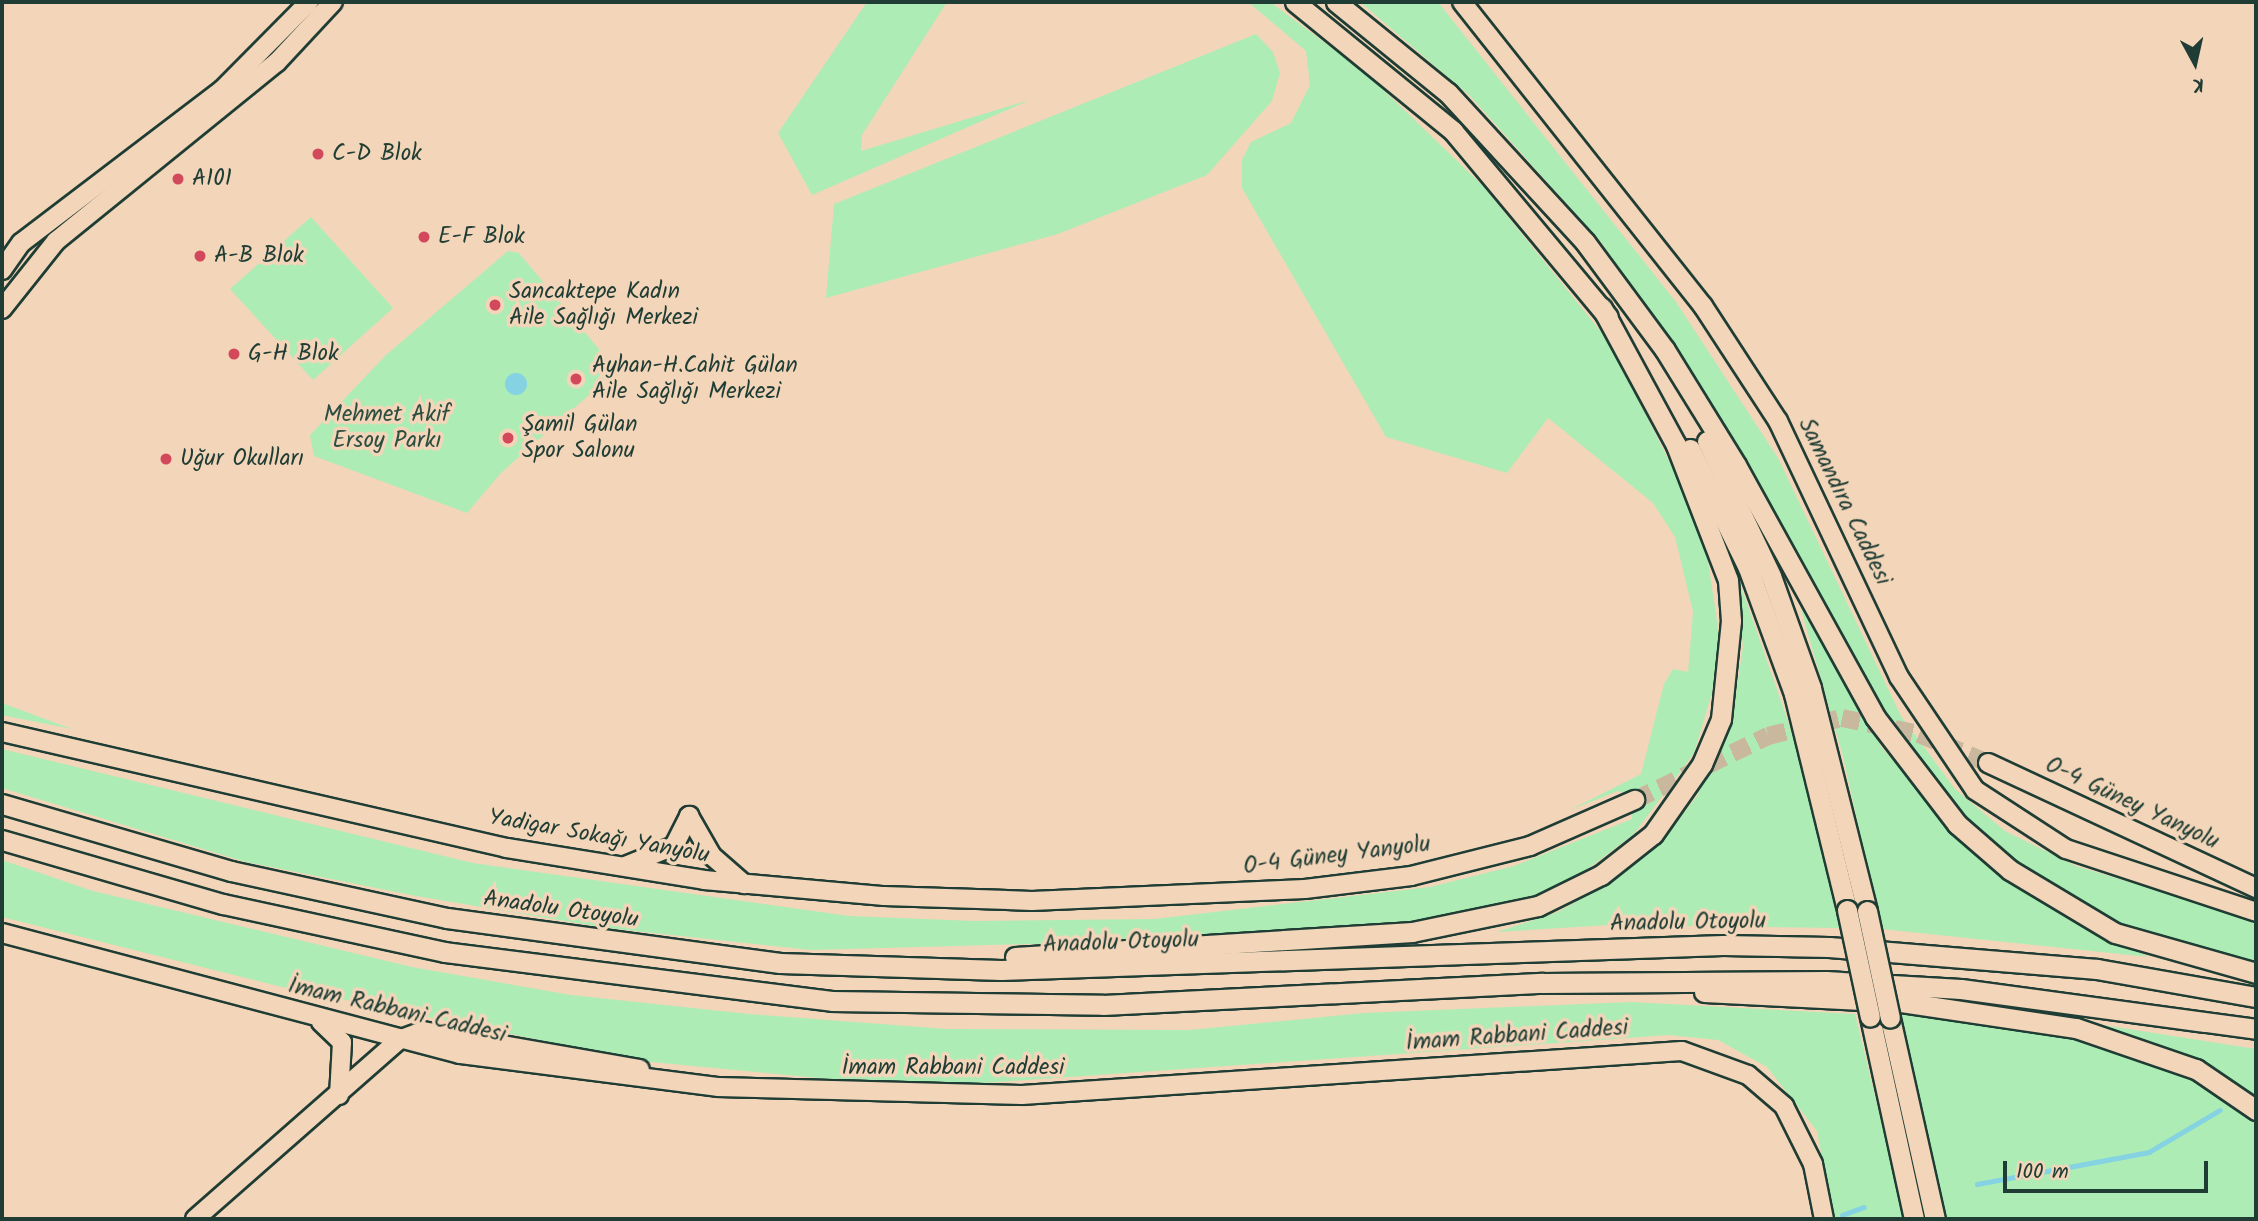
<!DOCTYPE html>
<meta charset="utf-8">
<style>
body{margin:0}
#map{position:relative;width:2258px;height:1221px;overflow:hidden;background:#f3d5b9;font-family:Kalam,sans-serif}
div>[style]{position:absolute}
.green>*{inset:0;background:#adedb5}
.water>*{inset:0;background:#84d2e2}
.round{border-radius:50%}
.stream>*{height:4.5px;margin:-2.25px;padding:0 2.25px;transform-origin:2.25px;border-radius:2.25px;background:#84d2e2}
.major-tunnel>*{height:18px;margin-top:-9px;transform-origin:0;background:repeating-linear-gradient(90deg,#c9b79e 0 18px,transparent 0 27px)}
.roads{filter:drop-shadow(2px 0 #1f3d34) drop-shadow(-2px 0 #1f3d34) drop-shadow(0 2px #1f3d34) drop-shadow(0 -2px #1f3d34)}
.major>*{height:18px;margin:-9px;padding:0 9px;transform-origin:9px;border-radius:9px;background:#f3d5b9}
.highway>*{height:19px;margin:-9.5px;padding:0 9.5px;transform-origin:9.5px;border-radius:9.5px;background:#f3d5b9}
.bridges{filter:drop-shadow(2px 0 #1f3d34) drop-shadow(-2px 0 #1f3d34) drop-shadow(0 2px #1f3d34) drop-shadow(0 -2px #1f3d34)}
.highway-bridge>*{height:19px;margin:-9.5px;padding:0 9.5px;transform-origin:9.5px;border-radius:9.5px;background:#f3d5b9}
.dots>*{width:19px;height:19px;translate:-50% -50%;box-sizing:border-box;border:4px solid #f3d5b9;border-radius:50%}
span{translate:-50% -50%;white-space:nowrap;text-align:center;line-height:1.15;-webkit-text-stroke:7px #f3d5b9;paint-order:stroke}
.poi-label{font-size:23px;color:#1f3d34}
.left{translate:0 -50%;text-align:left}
.park-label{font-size:23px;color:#2d4f41}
.street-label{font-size:23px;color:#1f3d34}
.frame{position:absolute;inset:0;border:4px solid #1f3d34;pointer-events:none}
.north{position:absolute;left:2160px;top:28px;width:70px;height:70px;-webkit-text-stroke:5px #f3d5b9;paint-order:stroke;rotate:172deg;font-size:19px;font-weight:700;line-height:28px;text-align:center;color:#1f3d34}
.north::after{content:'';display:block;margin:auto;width:24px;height:32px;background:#1f3d34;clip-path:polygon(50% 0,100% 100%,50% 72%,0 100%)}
.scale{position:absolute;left:2003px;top:1161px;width:205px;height:32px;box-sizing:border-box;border:4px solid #1f3d34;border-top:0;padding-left:9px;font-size:21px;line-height:24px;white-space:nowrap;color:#1f3d34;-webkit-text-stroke:5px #f3d5b9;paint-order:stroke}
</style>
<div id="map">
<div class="green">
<i style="clip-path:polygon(867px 2px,947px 2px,862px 135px,861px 151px,1030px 100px,812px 195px,778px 133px)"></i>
<i style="clip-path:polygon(1248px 2px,1270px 2px,1367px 74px,1483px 186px,1610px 343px,1690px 503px,1707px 554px,1719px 635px,1712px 693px,1694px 753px,1634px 834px,1573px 880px,1511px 904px,1396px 925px,1250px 938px,811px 950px,607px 928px,416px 896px,246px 862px,2px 788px,2px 749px,473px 863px,849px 916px,975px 921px,1154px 919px,1430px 887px,1514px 866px,1632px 819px,1632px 796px,1618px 791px,1570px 810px,1641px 774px,1664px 684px,1673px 669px,1688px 672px,1693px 612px,1675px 537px,1653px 503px,1548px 418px,1507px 473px,1386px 437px,1242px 188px,1242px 160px,1251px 142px,1291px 123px,1310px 85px,1306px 51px)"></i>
<i style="clip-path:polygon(1360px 2px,1438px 2px,1676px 302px,1778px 458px,1901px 716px,1955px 789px,2005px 831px,2076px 866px,2256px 920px,2256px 963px,2129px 930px,2043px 883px,1967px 823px,1877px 698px,1734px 442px,1602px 243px,1470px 96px)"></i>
<i style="clip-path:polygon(1256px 34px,1273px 52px,1280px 73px,1272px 101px,1207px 175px,1058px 234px,826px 298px,834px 204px)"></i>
<i style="clip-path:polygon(311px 217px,393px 308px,313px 380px,230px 289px)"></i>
<i style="clip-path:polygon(508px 251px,519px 253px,612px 365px,607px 379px,501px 473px,467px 513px,314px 456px,310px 435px,386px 355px)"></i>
<i style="clip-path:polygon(1736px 572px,1801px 759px,1840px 928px,1610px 925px,1497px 932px,1558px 912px,1612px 881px,1665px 837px,1697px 796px,1732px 720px,1743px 647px)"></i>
<i style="clip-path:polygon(1800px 606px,1882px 748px,1967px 845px,2051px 907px,2149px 957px,1881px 929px,1843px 756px)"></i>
<i style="clip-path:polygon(2px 703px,72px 729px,2px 715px)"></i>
<i style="clip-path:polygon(2px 860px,93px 891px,412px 967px,571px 995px,749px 1014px,947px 1029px,1189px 1030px,1364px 1013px,1631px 1002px,1855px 1014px,1905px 1219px,1834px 1219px,1817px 1131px,1767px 1067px,1718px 1040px,1669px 1035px,984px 1083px,829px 1079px,641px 1061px,282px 987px,2px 917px)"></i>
<i style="clip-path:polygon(1900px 1012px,2070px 1038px,2173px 1068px,2212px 1088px,2256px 1121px,2256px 1219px,1943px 1219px)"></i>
<i style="clip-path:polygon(2084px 1022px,2256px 1049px,2256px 1097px,2190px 1057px)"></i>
</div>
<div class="water">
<i class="round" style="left:505px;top:373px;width:22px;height:22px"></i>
</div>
<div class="stream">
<i style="left:1977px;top:1184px;width:175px;rotate:-10.5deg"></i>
<i style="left:2149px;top:1152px;width:82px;rotate:-30.6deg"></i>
<i style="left:1842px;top:1215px;width:23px;rotate:-20deg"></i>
</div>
<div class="major-tunnel">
<i style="left:1635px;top:800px;width:148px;rotate:-25.7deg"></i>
<i style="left:1768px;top:736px;width:76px;rotate:-13.7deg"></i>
<i style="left:1842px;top:718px;width:79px;rotate:11.7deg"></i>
<i style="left:1919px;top:734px;width:75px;rotate:22.8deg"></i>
</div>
<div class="roads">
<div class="major">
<i style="left:1462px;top:2px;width:388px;rotate:51.6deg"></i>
<i style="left:1703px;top:306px;width:137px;rotate:56.9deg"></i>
<i style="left:1778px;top:421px;width:283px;rotate:64.7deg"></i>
<i style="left:1899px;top:677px;width:136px;rotate:56.1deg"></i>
<i style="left:1975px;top:790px;width:108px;rotate:33deg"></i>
<i style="left:2066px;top:849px;width:200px;rotate:18.3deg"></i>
<i style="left:2px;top:270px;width:33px;rotate:-55deg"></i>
<i style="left:21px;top:243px;width:253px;rotate:-37.3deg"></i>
<i style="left:222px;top:90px;width:124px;rotate:-45.3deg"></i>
<i style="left:2px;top:309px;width:87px;rotate:-51.5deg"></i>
<i style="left:56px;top:241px;width:284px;rotate:-39deg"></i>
<i style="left:277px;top:62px;width:82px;rotate:-47deg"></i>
<i style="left:2px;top:732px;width:518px;rotate:12.94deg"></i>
<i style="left:507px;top:848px;width:200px;rotate:9.2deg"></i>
<i style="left:704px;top:880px;width:181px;rotate:5.1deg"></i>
<i style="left:884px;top:896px;width:148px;rotate:1.9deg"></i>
<i style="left:1032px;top:901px;width:273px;rotate:-2.5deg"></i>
<i style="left:1305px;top:889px;width:107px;rotate:-7deg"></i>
<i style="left:1411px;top:876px;width:123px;rotate:-14.1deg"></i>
<i style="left:1530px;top:846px;width:115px;rotate:-23.7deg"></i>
<i style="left:1988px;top:763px;width:296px;rotate:25deg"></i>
<i style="left:689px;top:816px;width:46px;rotate:60.1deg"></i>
<i style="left:712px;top:856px;width:43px;rotate:41.2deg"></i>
<i style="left:625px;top:866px;width:53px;rotate:-22.2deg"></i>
<i style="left:674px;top:846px;width:34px;rotate:-63deg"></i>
<i style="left:2px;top:933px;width:474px;rotate:14.8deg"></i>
<i style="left:460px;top:1054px;width:260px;rotate:7.3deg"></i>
<i style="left:718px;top:1087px;width:304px;rotate:1.5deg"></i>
<i style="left:1022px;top:1095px;width:661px;rotate:-3.81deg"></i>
<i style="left:1682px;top:1051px;width:70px;rotate:20deg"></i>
<i style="left:1748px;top:1075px;width:48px;rotate:40.7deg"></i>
<i style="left:1784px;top:1106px;width:65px;rotate:63.4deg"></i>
<i style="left:1813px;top:1164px;width:56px;rotate:78.7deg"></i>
<i style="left:321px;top:1022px;width:29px;rotate:44deg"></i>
<i style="left:342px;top:1042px;width:53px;rotate:93.2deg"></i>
<i style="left:195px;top:1219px;width:271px;rotate:-41.3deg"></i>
<i style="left:399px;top:1040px;width:25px;rotate:-21deg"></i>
<i style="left:422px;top:1031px;width:221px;rotate:9.9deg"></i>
</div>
<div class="highway">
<i style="left:1295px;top:2px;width:204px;rotate:39.2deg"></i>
<i style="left:1453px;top:131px;width:242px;rotate:50.2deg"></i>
<i style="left:1336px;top:2px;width:144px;rotate:39.1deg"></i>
<i style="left:1448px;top:93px;width:202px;rotate:47.4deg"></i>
<i style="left:1585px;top:242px;width:134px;rotate:53.5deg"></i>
<i style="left:1665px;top:350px;width:135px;rotate:58.3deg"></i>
<i style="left:1736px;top:465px;width:288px;rotate:61.1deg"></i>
<i style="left:1875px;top:717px;width:135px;rotate:52.5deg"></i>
<i style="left:1957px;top:824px;width:70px;rotate:41deg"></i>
<i style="left:2010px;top:870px;width:122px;rotate:31deg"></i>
<i style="left:2115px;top:933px;width:147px;rotate:15.8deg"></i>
<i style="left:1707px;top:441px;width:149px;rotate:64.6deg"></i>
<i style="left:1771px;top:576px;width:119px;rotate:70.3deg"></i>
<i style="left:1811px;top:688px;width:230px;rotate:75.9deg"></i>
<i style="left:1690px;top:449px;width:132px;rotate:64deg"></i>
<i style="left:1748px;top:568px;width:134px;rotate:69.9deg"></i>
<i style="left:1794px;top:694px;width:222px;rotate:76.2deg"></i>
<i style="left:2px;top:804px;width:239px;rotate:16.3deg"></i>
<i style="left:231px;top:871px;width:221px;rotate:12.3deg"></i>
<i style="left:447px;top:918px;width:336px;rotate:7.7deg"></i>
<i style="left:780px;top:963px;width:221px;rotate:1.8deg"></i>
<i style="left:1001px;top:970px;width:722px;rotate:-1.98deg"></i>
<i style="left:1723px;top:945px;width:106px;rotate:1.1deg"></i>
<i style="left:1829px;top:947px;width:269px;rotate:4.7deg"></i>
<i style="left:2097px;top:969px;width:161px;rotate:10deg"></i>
<i style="left:2px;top:840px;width:230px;rotate:16.2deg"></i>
<i style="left:223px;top:904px;width:227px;rotate:12.2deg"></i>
<i style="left:445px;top:952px;width:390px;rotate:7.2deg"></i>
<i style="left:832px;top:1001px;width:271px;rotate:0.8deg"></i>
<i style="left:1103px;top:1005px;width:440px;rotate:-2.9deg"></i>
<i style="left:1542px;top:983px;width:284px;rotate:-0.4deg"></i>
<i style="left:1826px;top:981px;width:135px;rotate:3.4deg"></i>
<i style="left:1961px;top:989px;width:298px;rotate:7.7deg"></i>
<i style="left:1015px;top:957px;width:398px;rotate:-3.6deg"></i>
<i style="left:1412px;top:932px;width:129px;rotate:-11.7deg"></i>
<i style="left:1538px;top:906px;width:70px;rotate:-26.2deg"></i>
<i style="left:1601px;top:875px;width:66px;rotate:-38.3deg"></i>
<i style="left:1653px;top:834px;width:85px;rotate:-55deg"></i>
<i style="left:1702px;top:764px;width:49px;rotate:-67.1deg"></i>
<i style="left:1721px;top:719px;width:99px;rotate:-84.2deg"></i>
<i style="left:1731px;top:621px;width:41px;rotate:-94.2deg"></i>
<i style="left:1728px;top:580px;width:145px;rotate:-111.1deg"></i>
<i style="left:1676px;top:445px;width:156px;rotate:-118.4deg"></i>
<i style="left:1704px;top:992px;width:197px;rotate:2.9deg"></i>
<i style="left:1901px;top:1002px;width:177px;rotate:8.5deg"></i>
<i style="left:2076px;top:1028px;width:127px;rotate:18.9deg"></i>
<i style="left:2196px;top:1069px;width:73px;rotate:34.3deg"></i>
<i style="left:1870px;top:1017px;width:207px;rotate:77.7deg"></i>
<i style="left:1890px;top:1018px;width:206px;rotate:77.4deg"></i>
</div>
</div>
<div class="bridges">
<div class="highway-bridge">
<i style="left:1847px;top:910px;width:109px;rotate:77.9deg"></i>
<i style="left:1867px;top:911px;width:109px;rotate:77.9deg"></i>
</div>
</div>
<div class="dots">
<i style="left:318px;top:154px;background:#d1495b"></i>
<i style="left:178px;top:179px;background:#d1495b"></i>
<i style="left:424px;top:237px;background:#d1495b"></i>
<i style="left:200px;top:256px;background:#d1495b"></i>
<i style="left:495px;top:305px;background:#d1495b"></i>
<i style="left:234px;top:354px;background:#d1495b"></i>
<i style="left:576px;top:379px;background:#d1495b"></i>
<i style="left:508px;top:438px;background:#d1495b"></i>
<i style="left:166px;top:459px;background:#d1495b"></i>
</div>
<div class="poi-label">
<span class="left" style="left:332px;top:154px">C-D Blok</span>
<span class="left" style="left:192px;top:179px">A101</span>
<span class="left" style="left:438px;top:237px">E-F Blok</span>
<span class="left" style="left:214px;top:256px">A-B Blok</span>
<span class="left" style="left:509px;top:305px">Sancaktepe Kadın<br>Aile Sağlığı Merkezi</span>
<span class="left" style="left:248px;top:354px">G-H Blok</span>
<span class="left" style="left:592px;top:379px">Ayhan-H.Cahit Gülan<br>Aile Sağlığı Merkezi</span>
<span class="left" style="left:522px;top:438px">Şamil Gülan<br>Spor Salonu</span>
<span class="left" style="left:180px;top:459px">Uğur Okulları</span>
</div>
<div class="park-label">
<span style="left:387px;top:428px">Mehmet Akif<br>Ersoy Parkı</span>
</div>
<div class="street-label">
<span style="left:1844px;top:502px;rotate:64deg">Samandıra Caddesi</span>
<span style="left:2132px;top:804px;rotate:25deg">O-4 Güney Yanyolu</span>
<span style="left:599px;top:837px;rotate:10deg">Yadigar Sokağı Yanyolu</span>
<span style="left:1337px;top:856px;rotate:-7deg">O-4 Güney Yanyolu</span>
<span style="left:561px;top:910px;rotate:8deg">Anadolu Otoyolu</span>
<span style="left:1688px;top:923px;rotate:-1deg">Anadolu Otoyolu</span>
<span style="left:1121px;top:943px;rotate:-2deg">Anadolu Otoyolu</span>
<span style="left:397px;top:1011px;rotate:13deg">İmam Rabbani Caddesi</span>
<span style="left:1517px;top:1036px;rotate:-4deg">İmam Rabbani Caddesi</span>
<span style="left:953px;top:1068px">İmam Rabbani Caddesi</span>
</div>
<div class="frame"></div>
<div class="north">K</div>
<div class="scale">100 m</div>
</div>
